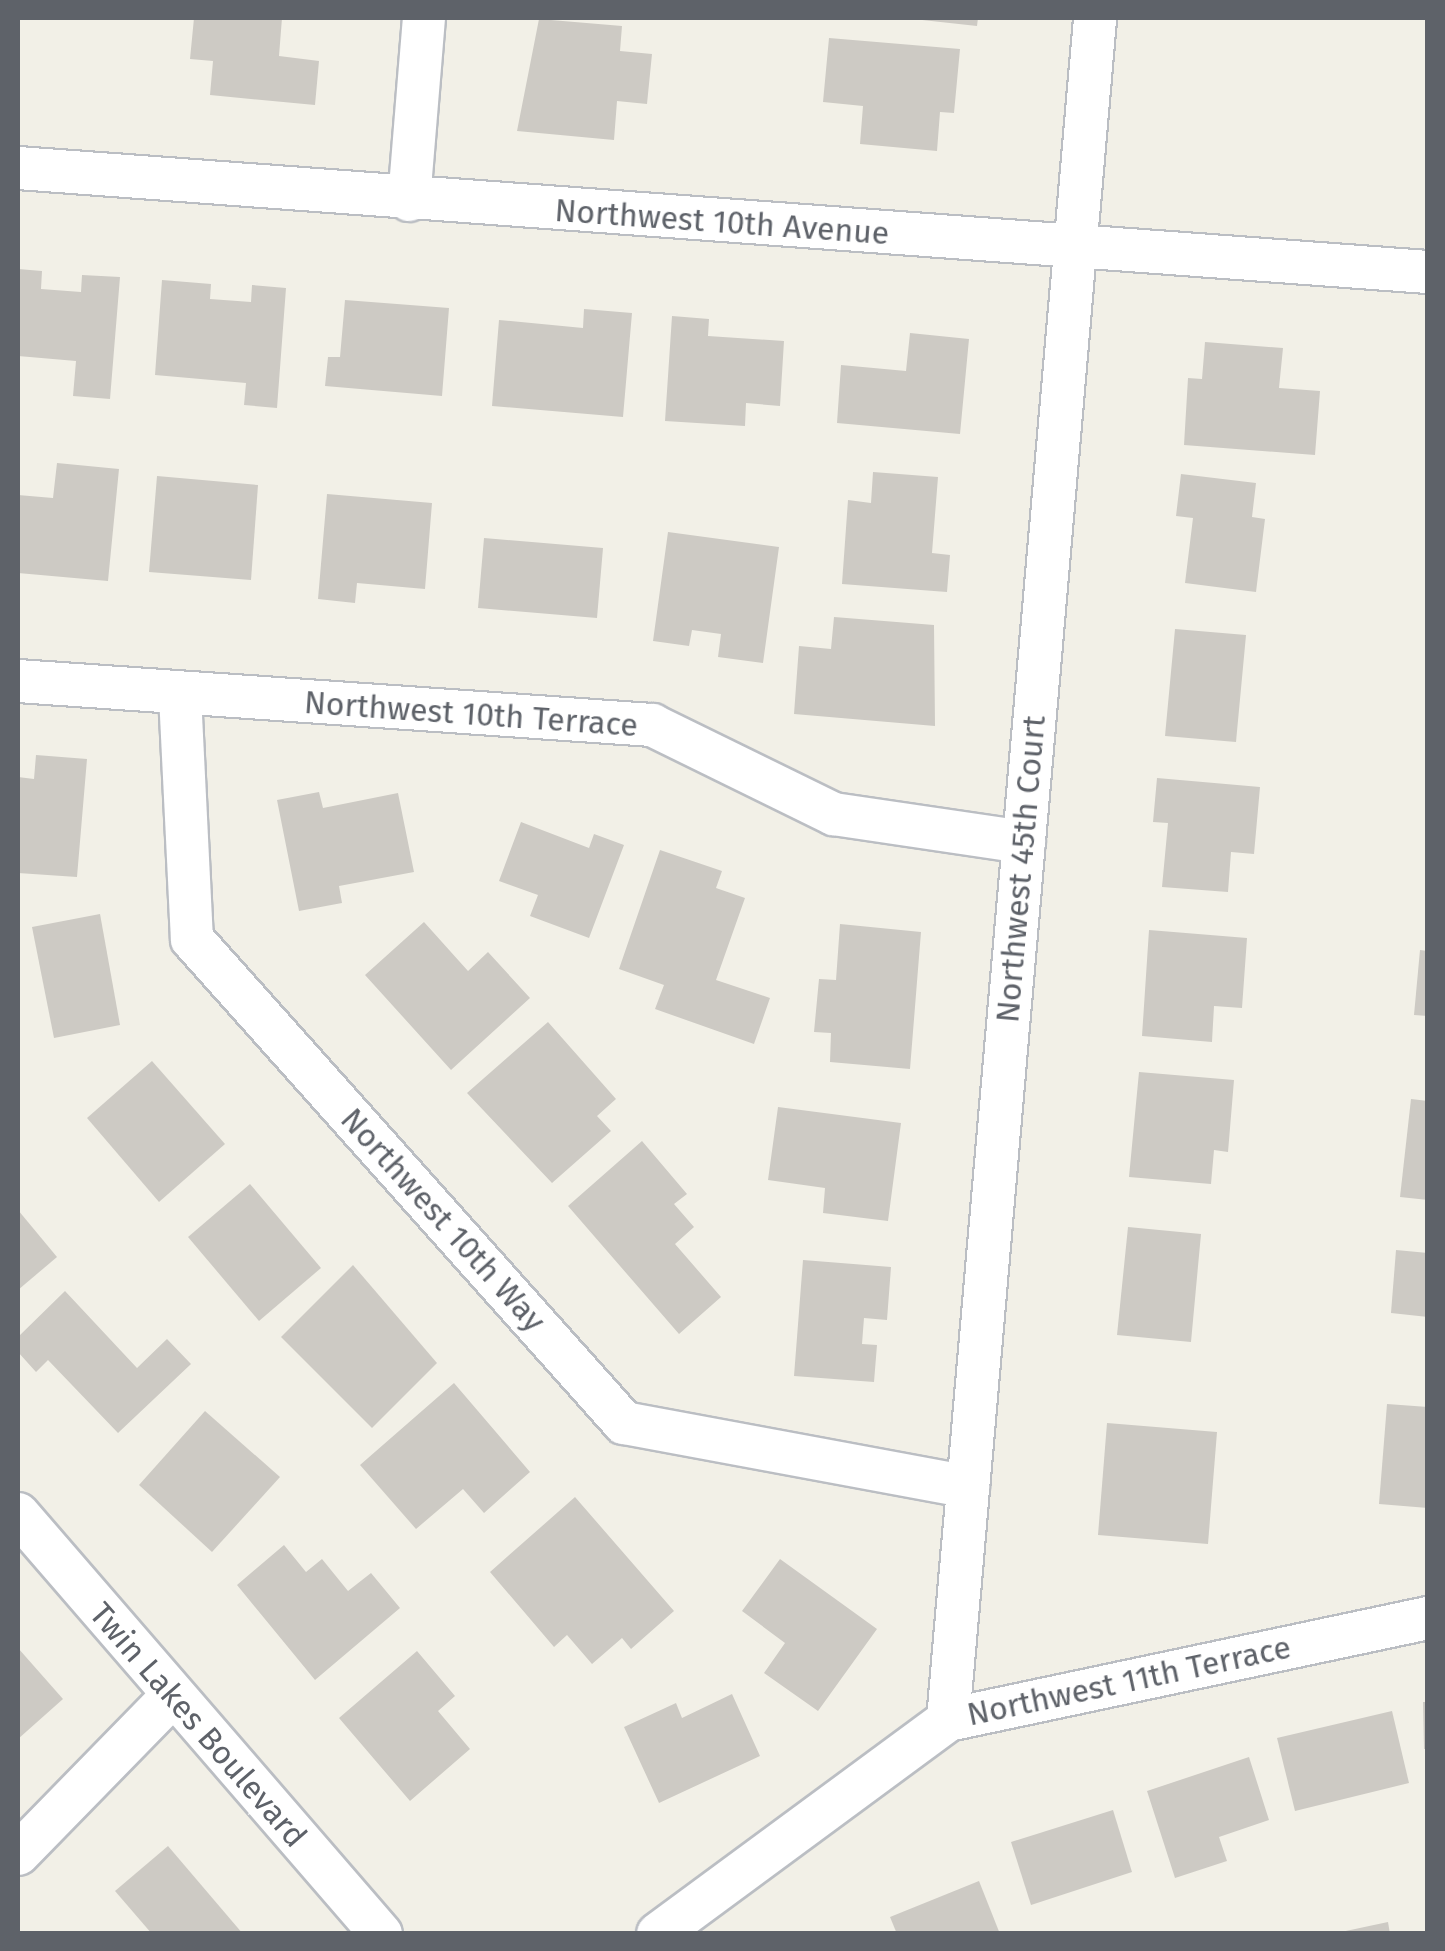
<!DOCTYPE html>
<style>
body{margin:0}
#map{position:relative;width:1445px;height:1951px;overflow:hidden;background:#f2f0e7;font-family:"Fira Sans",sans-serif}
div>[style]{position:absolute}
.building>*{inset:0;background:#cdcac4}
.roads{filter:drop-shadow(2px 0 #bbbec3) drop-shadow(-2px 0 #bbbec3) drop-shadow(0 2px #bbbec3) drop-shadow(0 -2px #bbbec3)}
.minor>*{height:42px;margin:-21px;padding:0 21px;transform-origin:21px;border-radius:21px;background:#fff}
span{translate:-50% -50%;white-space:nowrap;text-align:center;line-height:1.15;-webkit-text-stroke:8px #fff;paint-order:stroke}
.street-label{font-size:32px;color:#5e6269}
.frame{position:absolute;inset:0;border:20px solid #5e6269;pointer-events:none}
</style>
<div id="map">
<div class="building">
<i style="clip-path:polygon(194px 18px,282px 18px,279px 56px,319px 61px,315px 105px,210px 95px,213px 61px,190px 59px)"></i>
<i style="clip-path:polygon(904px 18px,978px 18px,977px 26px)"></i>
<i style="clip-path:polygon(539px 19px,622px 26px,620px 51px,652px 54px,647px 104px,617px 101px,614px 140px,517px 131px)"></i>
<i style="clip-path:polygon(829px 38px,960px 49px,954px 113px,940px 112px,937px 151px,860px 144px,863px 106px,823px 102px)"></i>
<i style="clip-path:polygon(18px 269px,42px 271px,41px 289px,81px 292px,82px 275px,120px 277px,110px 399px,73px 396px,76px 361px,18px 356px)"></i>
<i style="clip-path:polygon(162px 280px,211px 284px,210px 299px,251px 302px,252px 285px,286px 288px,277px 408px,244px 405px,246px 383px,155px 375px)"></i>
<i style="clip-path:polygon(345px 300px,449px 308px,442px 396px,325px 386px,328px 357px,340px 357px)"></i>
<i style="clip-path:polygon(584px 309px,632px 313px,623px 417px,492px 406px,499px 320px,583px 328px)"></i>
<i style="clip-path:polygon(672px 316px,709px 319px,708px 336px,784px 341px,780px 406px,746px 403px,745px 426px,665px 421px)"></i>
<i style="clip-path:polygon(910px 333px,969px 339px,960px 434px,837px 423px,841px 365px,906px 371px)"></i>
<i style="clip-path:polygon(1205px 342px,1283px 348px,1279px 388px,1320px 391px,1315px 455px,1184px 445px,1188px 378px,1202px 379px)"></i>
<i style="clip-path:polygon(57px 463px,119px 469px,108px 581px,18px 573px,18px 495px,53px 498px)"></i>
<i style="clip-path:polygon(873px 472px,938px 477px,932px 553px,950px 555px,947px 592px,842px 584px,848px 500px,871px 503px)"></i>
<i style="clip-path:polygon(1181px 474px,1256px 483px,1252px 517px,1265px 519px,1256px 592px,1185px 583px,1193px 518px,1176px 516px)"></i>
<i style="clip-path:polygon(157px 476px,258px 485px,251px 580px,149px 572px)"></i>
<i style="clip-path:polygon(327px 494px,432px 503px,425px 589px,357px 583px,355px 603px,318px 599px)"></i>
<i style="clip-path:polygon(668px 532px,779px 547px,763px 663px,718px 657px,721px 634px,692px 630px,689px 646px,653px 641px)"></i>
<i style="clip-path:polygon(484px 538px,603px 548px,597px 618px,478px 608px)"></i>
<i style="clip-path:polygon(834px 617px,934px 625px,935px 726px,794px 714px,799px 646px,831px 649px)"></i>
<i style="clip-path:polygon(1175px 629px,1246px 635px,1236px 742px,1165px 736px)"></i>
<i style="clip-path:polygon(36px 755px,87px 759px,77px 877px,18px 873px,18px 777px,34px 779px)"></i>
<i style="clip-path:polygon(1157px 778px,1260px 787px,1254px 854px,1231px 852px,1228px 892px,1162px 887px,1168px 823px,1153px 822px)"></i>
<i style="clip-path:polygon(319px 792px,323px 808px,398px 793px,414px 872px,339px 886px,342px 903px,299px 911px,277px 800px)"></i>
<i style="clip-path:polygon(521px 822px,589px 848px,594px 834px,624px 845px,589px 938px,530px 916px,538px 895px,499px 881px)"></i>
<i style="clip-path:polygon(660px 850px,722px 871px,716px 888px,745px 898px,716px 980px,770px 998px,754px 1044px,655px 1009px,664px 985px,619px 969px)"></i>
<i style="clip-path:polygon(100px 914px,120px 1025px,54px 1038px,32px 927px)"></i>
<i style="clip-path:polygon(424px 922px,468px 971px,488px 952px,530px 998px,451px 1070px,365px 975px)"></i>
<i style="clip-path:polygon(840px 924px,921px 932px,910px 1069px,830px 1062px,831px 1033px,814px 1032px,819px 979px,836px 980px)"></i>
<i style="clip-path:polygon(1149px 930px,1247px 938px,1242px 1008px,1214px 1006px,1212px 1042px,1142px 1036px)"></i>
<i style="clip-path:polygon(1420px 950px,1428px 951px,1428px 1016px,1414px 1015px)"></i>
<i style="clip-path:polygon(548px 1022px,616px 1099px,597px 1116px,611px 1131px,552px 1183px,467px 1093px)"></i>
<i style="clip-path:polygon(152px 1061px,225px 1144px,159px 1202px,87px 1118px)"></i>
<i style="clip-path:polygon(1139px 1072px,1234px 1080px,1228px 1152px,1214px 1150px,1211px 1184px,1129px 1177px)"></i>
<i style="clip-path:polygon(1411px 1099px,1428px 1101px,1428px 1200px,1400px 1197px)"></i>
<i style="clip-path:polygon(778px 1107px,901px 1123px,888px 1221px,823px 1213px,825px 1188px,768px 1180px)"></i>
<i style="clip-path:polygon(642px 1141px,687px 1194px,674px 1204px,694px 1227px,675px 1244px,721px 1297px,679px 1334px,568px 1206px)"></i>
<i style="clip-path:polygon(250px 1184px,321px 1268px,259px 1321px,188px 1237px)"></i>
<i style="clip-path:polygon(18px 1210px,57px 1257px,18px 1290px)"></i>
<i style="clip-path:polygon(1128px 1227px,1201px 1234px,1191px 1342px,1117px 1335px)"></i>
<i style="clip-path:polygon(1396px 1250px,1428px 1253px,1428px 1317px,1391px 1313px)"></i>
<i style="clip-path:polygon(803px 1260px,891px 1267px,887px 1320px,864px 1318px,862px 1344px,877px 1345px,874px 1382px,794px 1376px)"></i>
<i style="clip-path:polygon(353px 1265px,437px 1363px,372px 1428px,281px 1337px)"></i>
<i style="clip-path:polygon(65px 1291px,137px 1368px,167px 1339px,191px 1364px,118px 1433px,48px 1360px,36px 1372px,18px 1352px,18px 1337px)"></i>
<i style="clip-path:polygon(454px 1383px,530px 1472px,484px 1513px,463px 1489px,416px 1529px,360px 1465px)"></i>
<i style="clip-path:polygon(1387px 1404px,1428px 1407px,1428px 1508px,1379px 1504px)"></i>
<i style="clip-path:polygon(205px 1411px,280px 1477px,212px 1552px,139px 1485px)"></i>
<i style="clip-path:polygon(1107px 1423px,1217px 1432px,1208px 1544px,1098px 1535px)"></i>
<i style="clip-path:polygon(575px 1497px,674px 1611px,631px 1649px,622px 1638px,592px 1664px,567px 1635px,554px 1647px,490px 1572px)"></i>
<i style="clip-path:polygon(284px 1545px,306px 1572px,322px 1559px,348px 1591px,371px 1573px,400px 1608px,315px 1680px,237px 1585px)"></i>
<i style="clip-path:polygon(780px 1559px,877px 1629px,818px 1711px,764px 1673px,785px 1643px,742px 1611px)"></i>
<i style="clip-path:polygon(18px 1648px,63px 1699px,18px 1739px)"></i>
<i style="clip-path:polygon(417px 1651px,455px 1696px,438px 1711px,470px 1749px,410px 1801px,339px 1718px)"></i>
<i style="clip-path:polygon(732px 1694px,760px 1756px,659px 1803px,624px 1727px,676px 1703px,682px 1718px)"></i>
<i style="clip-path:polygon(1423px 1702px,1428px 1702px,1428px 1749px,1424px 1749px)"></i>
<i style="clip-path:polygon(1392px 1711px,1409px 1783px,1295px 1811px,1277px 1738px)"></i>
<i style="clip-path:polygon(1249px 1757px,1269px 1820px,1219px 1837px,1227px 1861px,1175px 1878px,1147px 1791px)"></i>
<i style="clip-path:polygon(1113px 1810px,1132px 1872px,1031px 1905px,1011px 1842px)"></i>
<i style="clip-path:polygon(168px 1846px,243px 1934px,152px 1934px,115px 1891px)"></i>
<i style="clip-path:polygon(979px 1881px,1000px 1934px,897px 1934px,890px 1917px)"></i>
<i style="clip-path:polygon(1388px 1922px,1390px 1934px,1341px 1934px,1341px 1932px)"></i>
</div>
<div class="roads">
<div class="minor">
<i style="left:18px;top:168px;width:1414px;rotate:4.22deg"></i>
<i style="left:409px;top:200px;width:183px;rotate:-85.3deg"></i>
<i style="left:18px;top:681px;width:636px;rotate:3.97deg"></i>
<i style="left:652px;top:725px;width:203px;rotate:26.1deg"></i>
<i style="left:834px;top:814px;width:192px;rotate:8.4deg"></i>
<i style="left:180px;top:695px;width:244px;rotate:87.2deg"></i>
<i style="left:192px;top:939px;width:649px;rotate:48.25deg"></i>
<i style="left:624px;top:1423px;width:350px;rotate:10.5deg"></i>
<i style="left:18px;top:1514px;width:555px;rotate:49.16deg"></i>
<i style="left:948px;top:1720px;width:1708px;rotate:-85.06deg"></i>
<i style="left:18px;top:1854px;width:218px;rotate:-45.7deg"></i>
<i style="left:658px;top:1934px;width:360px;rotate:-36.4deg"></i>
<i style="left:948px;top:1720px;width:491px;rotate:-12deg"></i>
</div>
</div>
<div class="street-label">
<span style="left:722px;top:222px;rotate:4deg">Northwest 10th Avenue</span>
<span style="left:471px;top:714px;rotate:4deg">Northwest 10th Terrace</span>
<span style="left:1021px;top:869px;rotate:-85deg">Northwest 45th Court</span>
<span style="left:443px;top:1220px;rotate:48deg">Northwest 10th Way</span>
<span style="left:1129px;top:1681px;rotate:-12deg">Northwest 11th Terrace</span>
<span style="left:198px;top:1725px;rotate:49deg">Twin Lakes Boulevard</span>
</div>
<div class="frame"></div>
</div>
